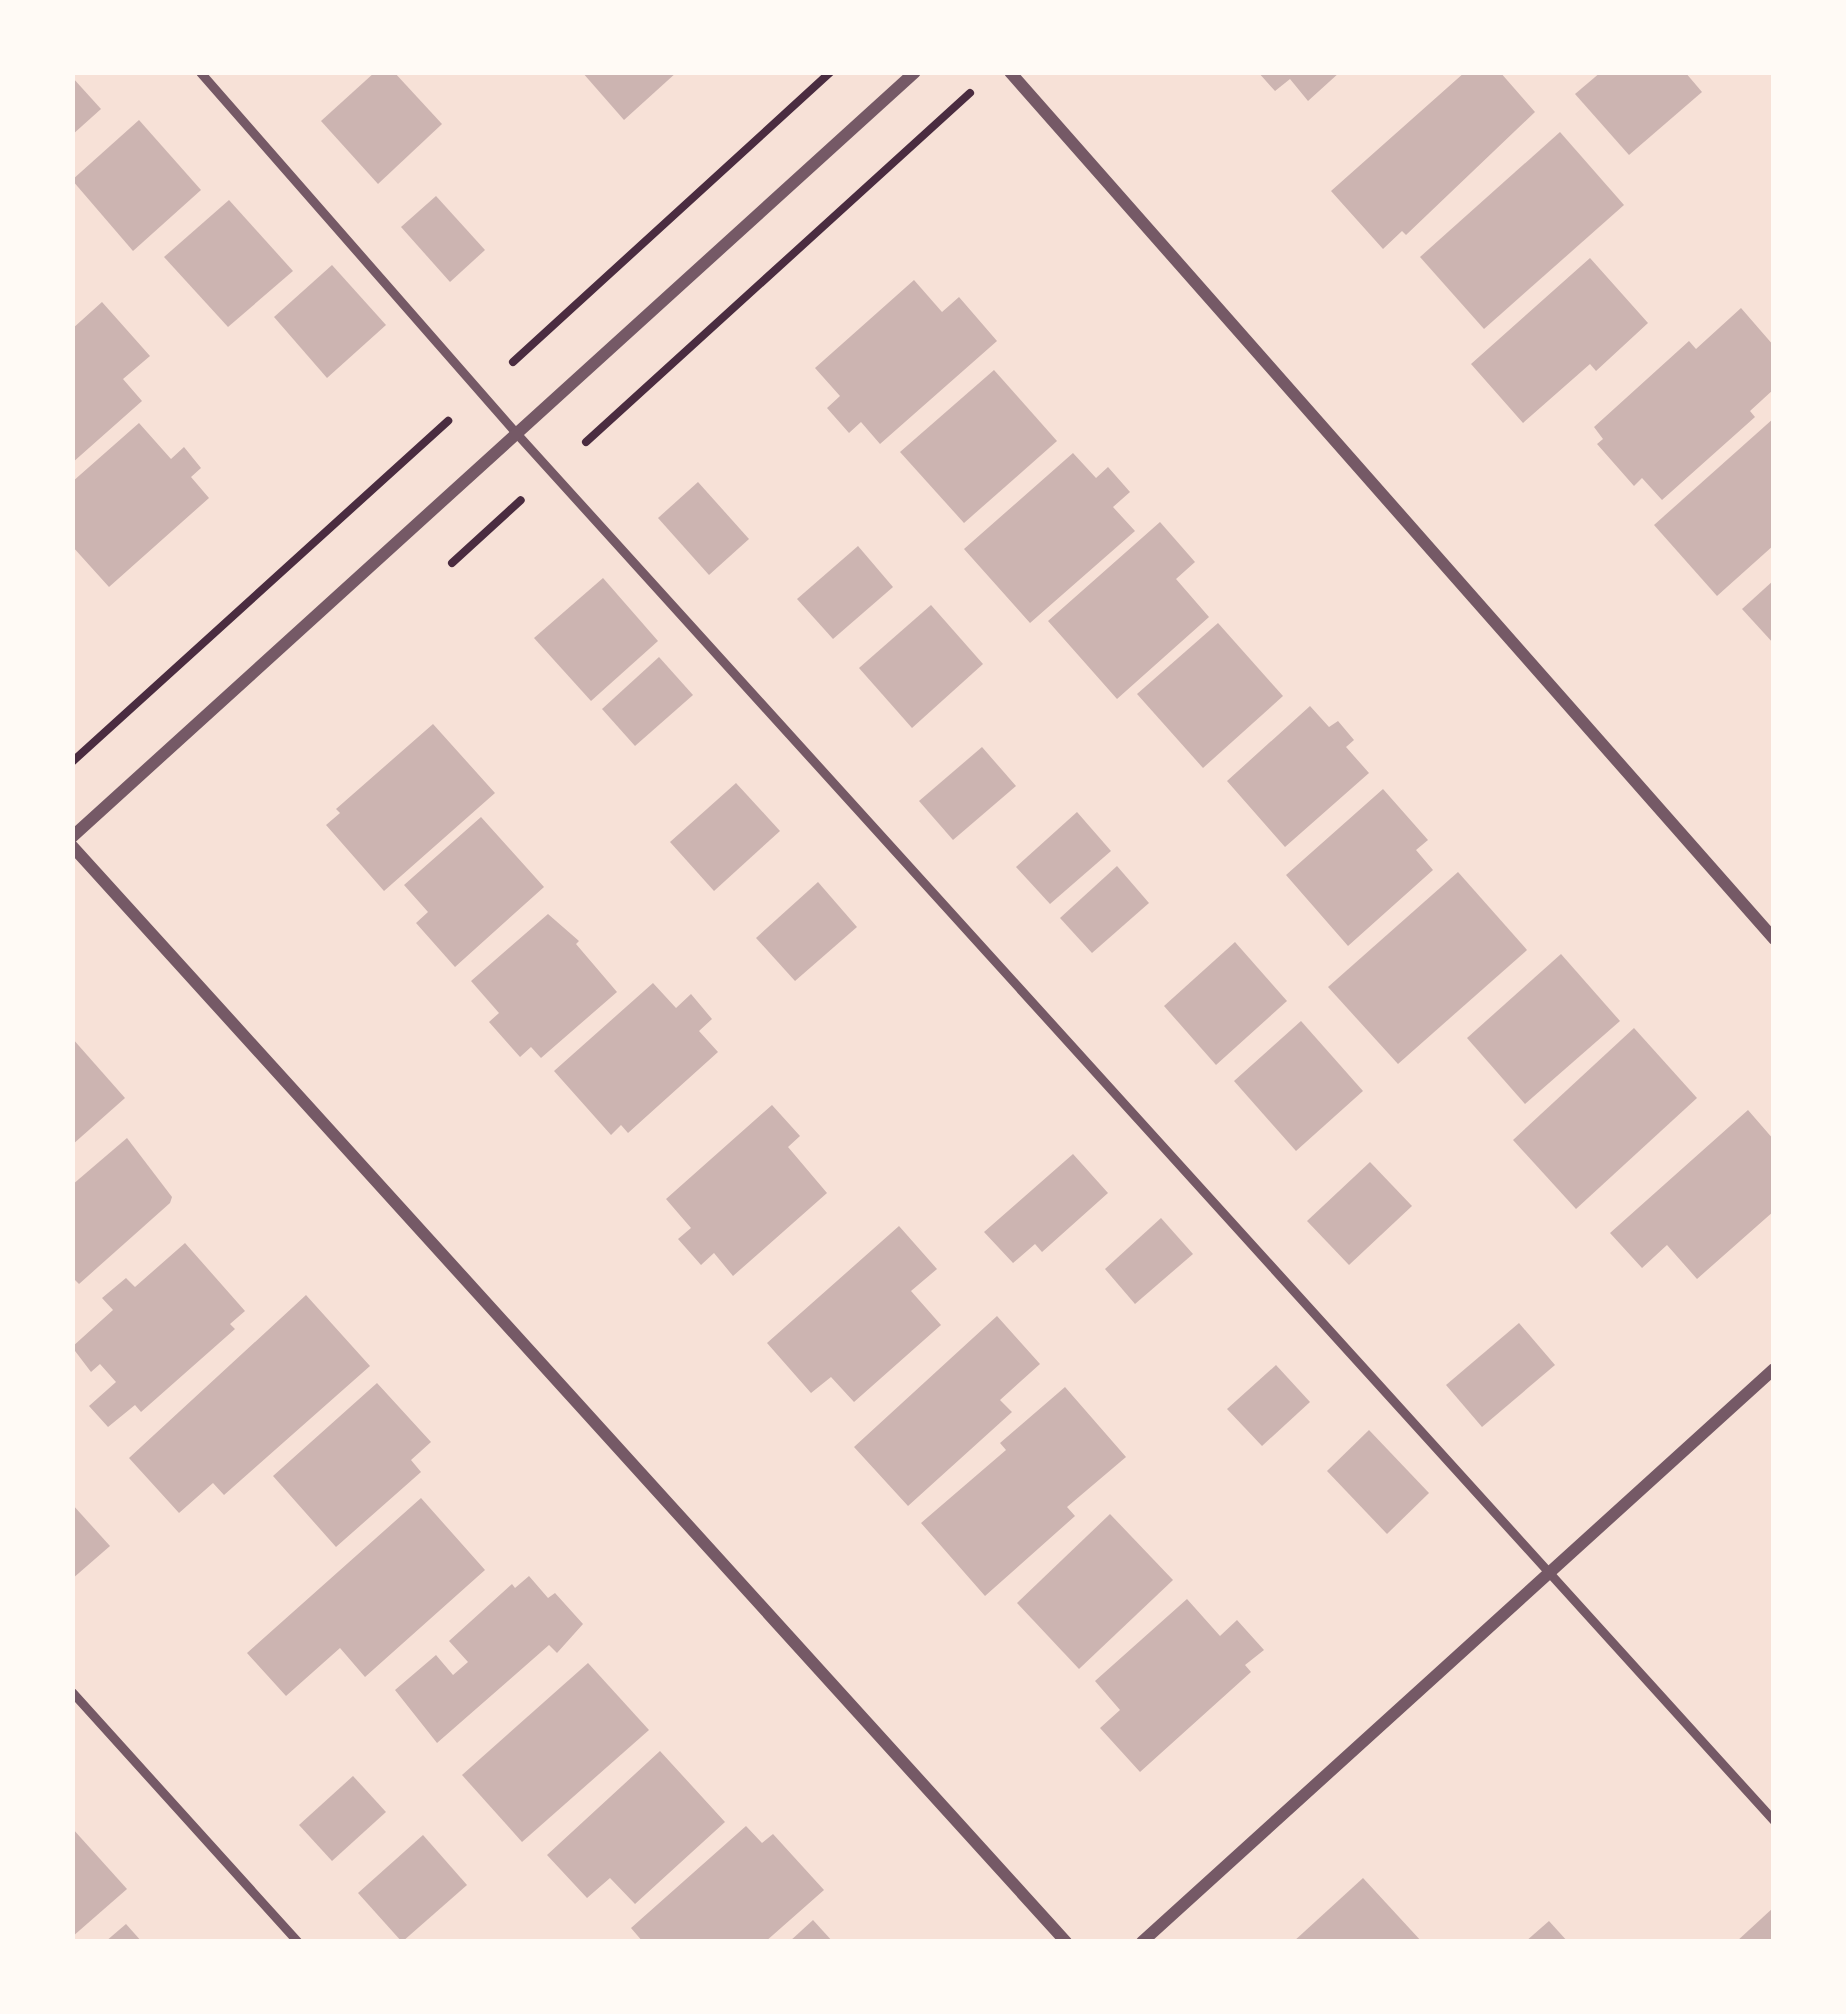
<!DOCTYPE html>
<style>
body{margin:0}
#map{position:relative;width:1846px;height:2014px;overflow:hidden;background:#f7e1d7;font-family:Signika,sans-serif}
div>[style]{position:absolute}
.building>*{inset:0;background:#ccb4b1}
.path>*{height:8px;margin:-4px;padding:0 4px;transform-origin:4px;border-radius:4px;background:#4a2c40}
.service>*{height:9px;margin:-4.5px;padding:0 4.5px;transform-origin:4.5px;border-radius:4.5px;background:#755966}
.minor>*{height:12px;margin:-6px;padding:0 6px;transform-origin:6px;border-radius:6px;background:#755966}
span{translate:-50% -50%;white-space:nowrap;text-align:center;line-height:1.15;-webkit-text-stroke:9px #fffaf5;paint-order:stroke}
.frame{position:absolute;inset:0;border:75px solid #fffaf5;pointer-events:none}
</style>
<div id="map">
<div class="building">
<i style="clip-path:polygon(375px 72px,394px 72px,442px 124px,378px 184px,321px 121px)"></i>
<i style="clip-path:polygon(582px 72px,677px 72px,624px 120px)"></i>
<i style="clip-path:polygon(1258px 72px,1340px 72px,1308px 101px,1290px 79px,1275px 91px)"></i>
<i style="clip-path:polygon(1465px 72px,1500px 72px,1535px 112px,1406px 235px,1402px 231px,1383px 249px,1331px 191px)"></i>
<i style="clip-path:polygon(1601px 72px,1685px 72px,1702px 92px,1629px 155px,1575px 94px)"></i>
<i style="clip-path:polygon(72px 77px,101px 109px,72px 135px)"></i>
<i style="clip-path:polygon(139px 120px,201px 190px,133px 251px,72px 180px)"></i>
<i style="clip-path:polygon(1560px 132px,1624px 205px,1484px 329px,1420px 257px)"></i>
<i style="clip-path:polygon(436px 196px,485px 250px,450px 282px,401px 227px)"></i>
<i style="clip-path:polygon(229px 200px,293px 271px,228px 327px,164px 257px)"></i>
<i style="clip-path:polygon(1590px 258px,1648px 323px,1596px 371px,1590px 364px,1523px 423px,1471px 364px)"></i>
<i style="clip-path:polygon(332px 265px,386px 325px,327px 378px,274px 317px)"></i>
<i style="clip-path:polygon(914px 280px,942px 312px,959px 297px,997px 341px,880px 444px,861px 422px,849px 433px,827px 408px,840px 396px,815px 368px)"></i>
<i style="clip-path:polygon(102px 302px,150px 356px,123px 379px,142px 401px,72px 463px,72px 329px)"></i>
<i style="clip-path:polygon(1741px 308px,1774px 346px,1774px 389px,1750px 411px,1755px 417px,1662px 500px,1642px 478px,1634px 486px,1597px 444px,1603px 439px,1594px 427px,1689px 341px,1696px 349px)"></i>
<i style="clip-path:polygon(994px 370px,1057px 441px,964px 523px,900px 452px)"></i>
<i style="clip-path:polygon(1774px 418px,1774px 545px,1717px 596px,1654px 525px)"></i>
<i style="clip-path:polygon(139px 423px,171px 459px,184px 447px,201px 468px,191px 477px,209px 498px,109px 587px,72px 546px,72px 482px)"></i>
<i style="clip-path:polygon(1073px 453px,1096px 478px,1108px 467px,1130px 492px,1113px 507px,1135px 531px,1030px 623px,964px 549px)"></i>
<i style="clip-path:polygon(698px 482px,749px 539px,709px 575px,658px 518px)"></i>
<i style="clip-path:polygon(1160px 522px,1195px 562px,1176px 579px,1209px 617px,1117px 699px,1048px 621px)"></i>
<i style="clip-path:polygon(858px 546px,893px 587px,833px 639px,797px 599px)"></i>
<i style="clip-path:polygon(603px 578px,658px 641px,591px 701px,534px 638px)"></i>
<i style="clip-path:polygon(1774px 580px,1774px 644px,1742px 609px)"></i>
<i style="clip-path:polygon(931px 605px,983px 664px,912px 728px,859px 668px)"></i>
<i style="clip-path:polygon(1218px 623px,1283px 696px,1203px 768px,1137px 694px)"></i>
<i style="clip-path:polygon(659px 657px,693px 695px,635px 746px,602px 709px)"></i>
<i style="clip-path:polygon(1310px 706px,1329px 727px,1338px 721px,1354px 740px,1346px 747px,1369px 773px,1285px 847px,1227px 781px)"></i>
<i style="clip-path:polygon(433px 724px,495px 793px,384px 891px,326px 825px,340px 813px,336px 809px)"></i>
<i style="clip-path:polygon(982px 747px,1016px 786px,953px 840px,919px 801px)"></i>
<i style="clip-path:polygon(736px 783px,780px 831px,714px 891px,670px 842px)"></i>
<i style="clip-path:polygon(1383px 789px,1428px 840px,1416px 850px,1433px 870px,1348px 946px,1286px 875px)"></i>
<i style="clip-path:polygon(1077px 812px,1111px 851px,1050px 904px,1016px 867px)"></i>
<i style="clip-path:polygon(481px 817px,544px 887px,455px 967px,416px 923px,428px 912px,404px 885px)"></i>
<i style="clip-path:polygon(1117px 866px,1149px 903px,1092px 953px,1060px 918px)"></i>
<i style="clip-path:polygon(1458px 872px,1527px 950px,1398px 1064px,1328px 987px)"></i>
<i style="clip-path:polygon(818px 882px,857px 927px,795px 981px,756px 938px)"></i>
<i style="clip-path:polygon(548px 914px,579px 941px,576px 944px,617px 992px,541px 1058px,531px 1047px,520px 1057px,489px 1022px,499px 1013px,471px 981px)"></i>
<i style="clip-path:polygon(1235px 942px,1287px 1001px,1216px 1065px,1164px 1006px)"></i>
<i style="clip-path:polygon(1561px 954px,1620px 1021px,1525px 1104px,1467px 1038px)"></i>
<i style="clip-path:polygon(653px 983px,676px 1008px,691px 994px,712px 1019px,699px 1031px,718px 1052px,628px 1133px,621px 1125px,611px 1135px,554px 1071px)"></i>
<i style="clip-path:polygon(1301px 1021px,1363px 1091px,1296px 1151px,1234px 1081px)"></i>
<i style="clip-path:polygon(1634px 1028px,1697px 1098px,1576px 1209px,1513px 1140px)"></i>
<i style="clip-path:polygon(72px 1038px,125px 1098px,72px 1145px)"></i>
<i style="clip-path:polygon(772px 1105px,800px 1136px,788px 1147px,827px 1193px,733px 1276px,714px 1253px,701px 1265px,678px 1239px,691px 1228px,666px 1199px)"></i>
<i style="clip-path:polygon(1748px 1110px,1774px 1140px,1774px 1211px,1697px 1279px,1667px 1245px,1642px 1268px,1610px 1233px)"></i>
<i style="clip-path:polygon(127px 1138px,172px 1197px,170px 1203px,79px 1284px,72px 1277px,72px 1185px)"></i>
<i style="clip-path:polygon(1073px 1154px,1108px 1193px,1042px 1252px,1035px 1244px,1013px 1263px,984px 1232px)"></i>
<i style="clip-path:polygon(1370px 1162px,1412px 1206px,1349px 1265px,1307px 1221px)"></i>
<i style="clip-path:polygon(1161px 1218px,1193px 1254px,1135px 1304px,1105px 1269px)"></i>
<i style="clip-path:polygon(899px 1226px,937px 1269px,911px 1291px,941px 1325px,854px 1402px,831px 1377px,811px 1393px,767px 1343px)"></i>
<i style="clip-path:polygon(185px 1243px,245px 1311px,230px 1324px,235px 1329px,141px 1412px,135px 1405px,108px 1427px,89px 1406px,116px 1382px,100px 1364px,91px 1372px,72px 1347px,113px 1310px,102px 1298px,126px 1278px,135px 1287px)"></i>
<i style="clip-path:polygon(306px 1295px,370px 1366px,224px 1495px,213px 1483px,179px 1513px,129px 1458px)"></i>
<i style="clip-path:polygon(997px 1316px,1040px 1364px,1000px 1400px,1012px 1412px,908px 1506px,854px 1447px)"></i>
<i style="clip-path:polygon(1519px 1323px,1555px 1365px,1482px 1427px,1446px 1385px)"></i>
<i style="clip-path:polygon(1276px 1365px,1310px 1402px,1262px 1446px,1227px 1409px)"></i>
<i style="clip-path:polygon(377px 1383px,431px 1442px,411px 1460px,421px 1472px,336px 1547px,273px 1476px)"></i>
<i style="clip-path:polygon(1065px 1387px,1126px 1457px,1067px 1507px,1075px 1516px,985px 1596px,921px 1523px,1006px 1450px,1000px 1443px)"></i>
<i style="clip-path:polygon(1369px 1430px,1429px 1493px,1387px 1534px,1327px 1471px)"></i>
<i style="clip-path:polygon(421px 1498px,485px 1570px,365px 1677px,340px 1648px,286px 1696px,247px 1653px)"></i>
<i style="clip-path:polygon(72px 1504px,110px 1546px,72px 1579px)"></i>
<i style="clip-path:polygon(1110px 1514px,1173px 1580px,1079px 1669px,1017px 1603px)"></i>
<i style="clip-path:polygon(529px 1576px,548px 1598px,555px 1593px,583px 1624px,557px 1653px,549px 1645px,437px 1743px,395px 1690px,436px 1655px,453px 1675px,468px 1662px,449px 1641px,512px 1584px,515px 1588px)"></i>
<i style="clip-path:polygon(1187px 1599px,1220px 1636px,1237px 1620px,1264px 1650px,1245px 1665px,1251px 1672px,1140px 1772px,1100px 1728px,1120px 1710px,1095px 1681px)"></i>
<i style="clip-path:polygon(588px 1663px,649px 1730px,522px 1842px,462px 1775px)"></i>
<i style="clip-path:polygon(660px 1751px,725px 1822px,635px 1904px,610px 1878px,587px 1898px,547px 1855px)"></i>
<i style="clip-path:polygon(353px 1776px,386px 1812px,332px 1861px,299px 1825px)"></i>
<i style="clip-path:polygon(746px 1826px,762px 1843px,773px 1834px,824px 1890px,765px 1942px,643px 1942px,631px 1928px)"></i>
<i style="clip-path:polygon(72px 1828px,127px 1889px,72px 1937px)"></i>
<i style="clip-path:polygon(423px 1835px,467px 1885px,402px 1942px,358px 1893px)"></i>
<i style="clip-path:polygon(1363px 1878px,1422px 1942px,1293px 1942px)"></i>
<i style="clip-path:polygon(1774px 1907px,1774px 1942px,1736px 1942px)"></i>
<i style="clip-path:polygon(813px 1920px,833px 1942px,789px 1942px)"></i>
<i style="clip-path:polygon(1549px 1921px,1568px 1942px,1525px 1942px)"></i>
<i style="clip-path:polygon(126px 1924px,142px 1942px,105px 1942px)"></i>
</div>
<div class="path">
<i style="left:513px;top:362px;width:430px;rotate:-42.4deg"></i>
<i style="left:586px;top:442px;width:519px;rotate:-42.27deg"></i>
<i style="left:452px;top:563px;width:93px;rotate:-42.4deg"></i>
<i style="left:72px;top:762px;width:508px;rotate:-42.21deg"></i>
</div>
<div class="service">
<i style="left:200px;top:72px;width:481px;rotate:48.8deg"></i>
<i style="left:517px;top:434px;width:1872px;rotate:47.81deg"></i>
<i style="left:72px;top:1692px;width:337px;rotate:47.9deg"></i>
</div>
<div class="minor">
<i style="left:1010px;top:72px;width:1156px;rotate:48.61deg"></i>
<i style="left:72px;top:837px;width:1138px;rotate:-42.22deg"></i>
<i style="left:72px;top:846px;width:1480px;rotate:47.79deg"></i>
<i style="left:1142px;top:1942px;width:853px;rotate:-42.2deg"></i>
</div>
<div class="frame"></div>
</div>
